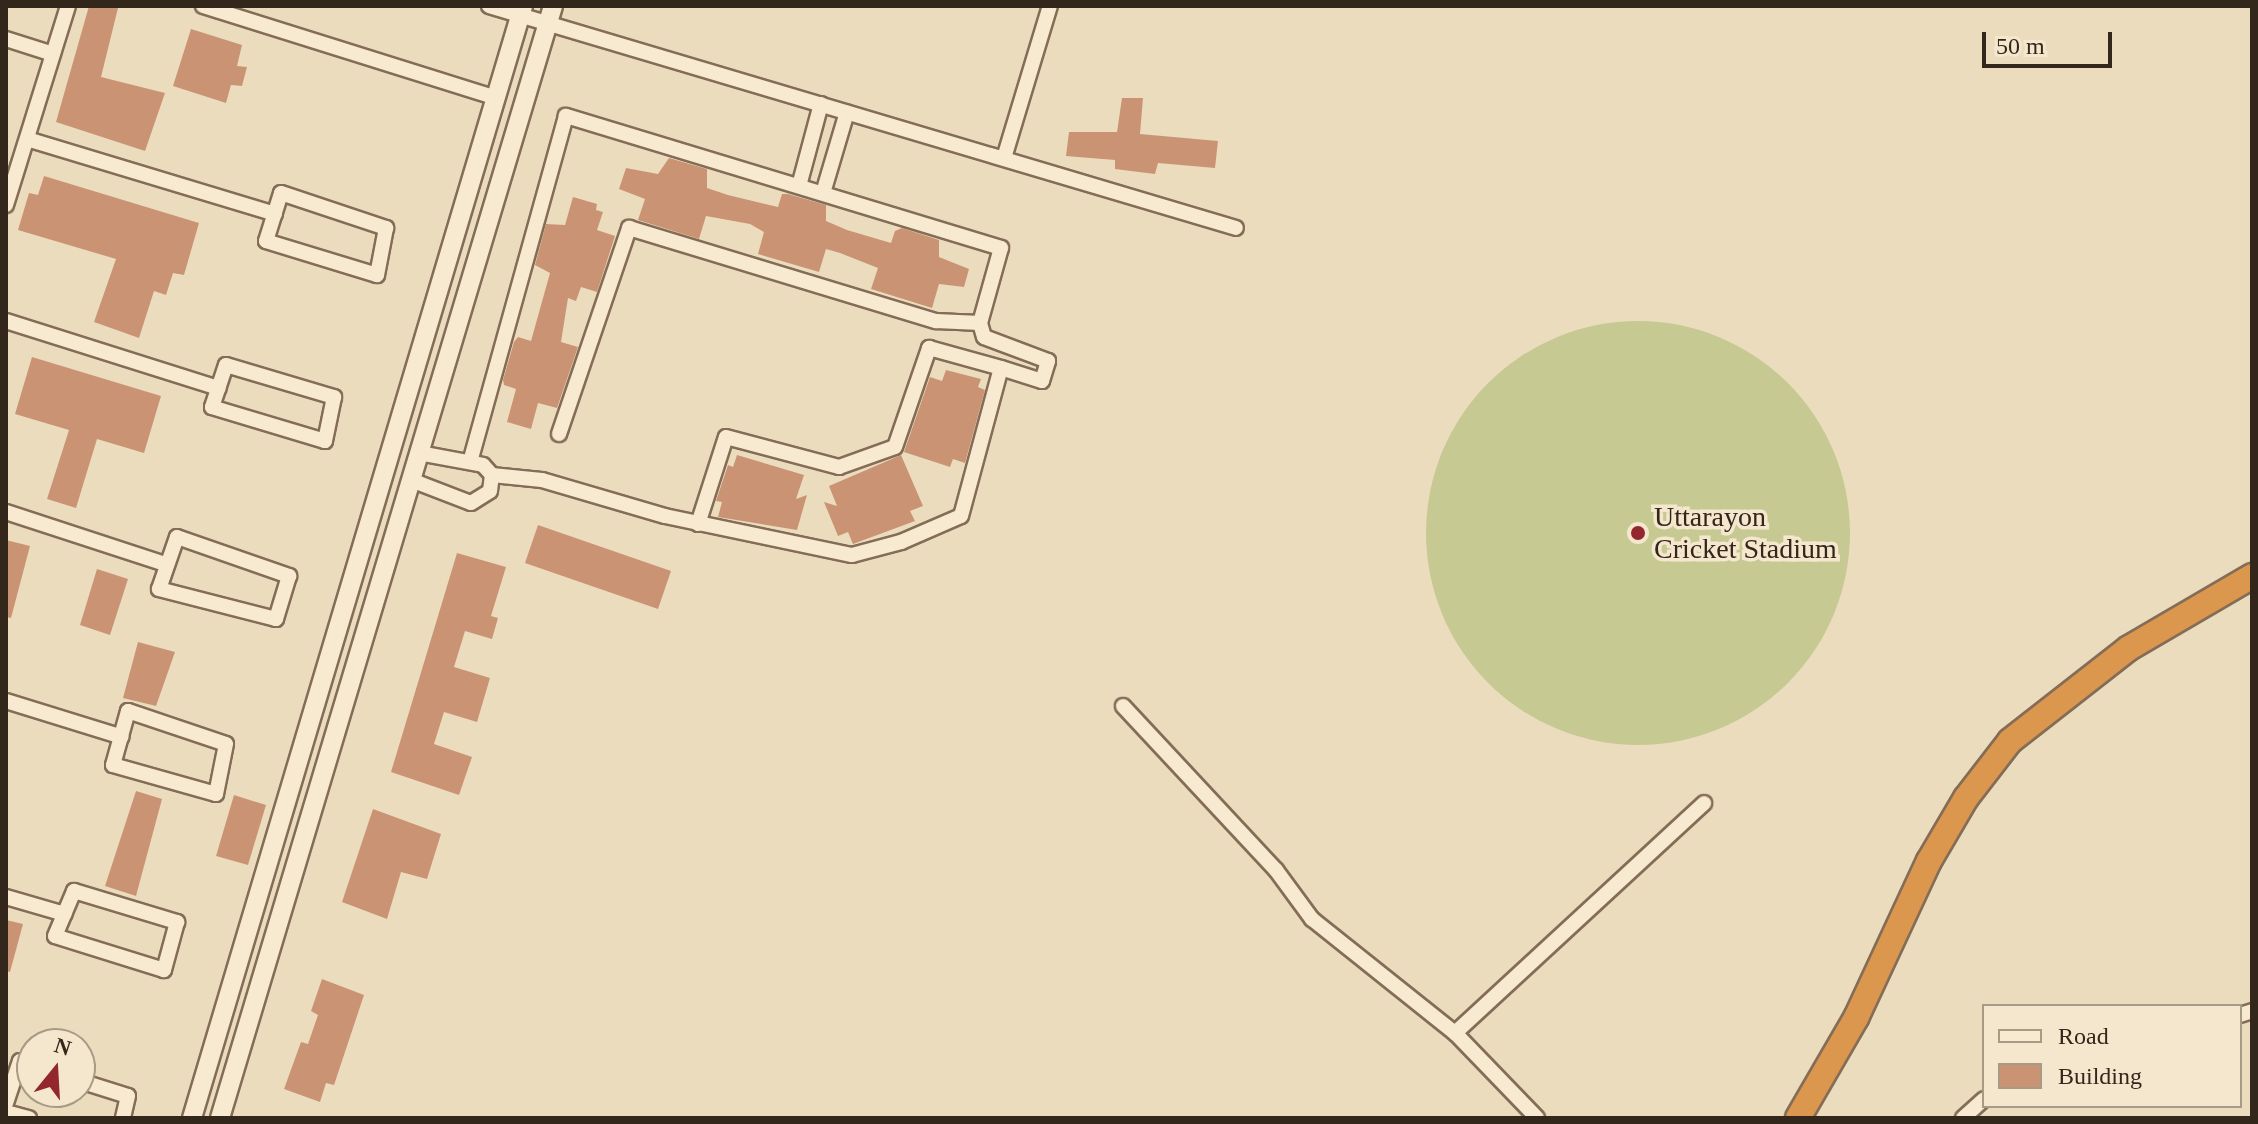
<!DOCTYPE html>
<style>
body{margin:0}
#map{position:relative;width:2258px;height:1124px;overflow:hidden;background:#ecdcbe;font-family:Georgia,serif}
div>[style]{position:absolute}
.green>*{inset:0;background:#c6ca92}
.round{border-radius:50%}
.building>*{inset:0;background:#ca9474}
.roads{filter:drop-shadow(2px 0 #846d57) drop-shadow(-2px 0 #846d57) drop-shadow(0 2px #846d57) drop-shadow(0 -2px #846d57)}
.street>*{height:14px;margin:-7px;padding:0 7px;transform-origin:7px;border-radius:7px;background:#f8ead0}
.secondary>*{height:18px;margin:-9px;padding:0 9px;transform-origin:9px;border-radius:9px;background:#f8ead0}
.highway>*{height:24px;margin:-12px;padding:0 12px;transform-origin:12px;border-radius:12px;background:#dc974e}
.dots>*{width:22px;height:22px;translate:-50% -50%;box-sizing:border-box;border:4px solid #f4e7cd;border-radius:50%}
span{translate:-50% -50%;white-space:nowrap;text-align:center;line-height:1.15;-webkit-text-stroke:7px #f4e7cd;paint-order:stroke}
.poi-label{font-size:28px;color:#33261b}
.left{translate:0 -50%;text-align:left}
.frame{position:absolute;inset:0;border:8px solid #33261b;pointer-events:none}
.legend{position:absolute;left:1982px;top:1004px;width:260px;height:104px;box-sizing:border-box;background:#f4e7cd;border:2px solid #a79a86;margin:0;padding:10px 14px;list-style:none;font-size:24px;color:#33261b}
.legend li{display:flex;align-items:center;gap:16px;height:40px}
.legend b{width:40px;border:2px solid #a79a86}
.north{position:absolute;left:16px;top:1028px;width:80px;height:80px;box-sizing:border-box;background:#f4e7cd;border:2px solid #a79a86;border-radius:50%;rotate:18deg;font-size:22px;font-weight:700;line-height:32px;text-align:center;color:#33261b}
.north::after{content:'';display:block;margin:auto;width:28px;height:36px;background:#92282e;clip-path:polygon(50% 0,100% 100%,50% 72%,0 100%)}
.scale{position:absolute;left:1982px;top:32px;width:130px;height:36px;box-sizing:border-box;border:4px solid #33261b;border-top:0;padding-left:10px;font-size:24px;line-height:28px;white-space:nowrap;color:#33261b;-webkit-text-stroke:6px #f4e7cd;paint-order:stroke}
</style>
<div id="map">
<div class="green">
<i class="round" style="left:1426px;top:321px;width:424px;height:424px"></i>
</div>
<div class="building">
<i style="clip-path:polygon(89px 6px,118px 8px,101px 77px,165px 93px,145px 151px,56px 122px)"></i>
<i style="clip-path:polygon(191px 29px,242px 45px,237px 66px,247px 67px,242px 86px,231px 85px,226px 103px,173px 86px)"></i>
<i style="clip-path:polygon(1122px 98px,1143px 98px,1140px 134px,1218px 141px,1215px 168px,1158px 163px,1155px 174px,1115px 169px,1115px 160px,1066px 156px,1069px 132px,1117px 132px)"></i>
<i style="clip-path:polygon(669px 158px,707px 169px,707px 188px,728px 195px,778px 207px,782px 194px,788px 194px,826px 205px,826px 221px,847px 230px,891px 243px,895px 231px,902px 228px,939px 240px,939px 257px,969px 269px,964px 287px,939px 284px,932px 308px,871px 289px,878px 268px,840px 253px,826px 249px,819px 272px,758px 254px,764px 232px,750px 224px,706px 216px,699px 239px,638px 220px,645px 199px,619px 189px,626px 168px,658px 174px)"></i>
<i style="clip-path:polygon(44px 176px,199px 223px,184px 275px,173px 273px,166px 295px,154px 291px,139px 338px,94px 322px,116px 259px,18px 230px,29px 193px,38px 195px)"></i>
<i style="clip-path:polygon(573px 197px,597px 204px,596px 210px,603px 212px,597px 230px,615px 236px,597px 292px,581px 287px,576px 301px,568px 298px,561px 342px,578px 347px,557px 408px,538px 403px,531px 429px,507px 422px,516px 389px,504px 385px,503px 380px,514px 342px,518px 337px,531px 341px,550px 273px,535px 265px,546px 224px,565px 225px)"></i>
<i style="clip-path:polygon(32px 357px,161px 396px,144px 453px,97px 439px,76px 508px,47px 499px,69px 430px,15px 414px)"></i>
<i style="clip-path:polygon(946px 370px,981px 379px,978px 387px,985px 390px,965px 463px,953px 459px,950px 467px,904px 452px,930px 377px,942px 381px)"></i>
<i style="clip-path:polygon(737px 455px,804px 475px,796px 499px,807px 495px,797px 530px,718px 517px,722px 502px,716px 501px,728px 465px,733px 467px)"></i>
<i style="clip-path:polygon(901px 455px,923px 506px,910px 511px,915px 521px,853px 544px,848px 532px,838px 536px,824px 502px,837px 506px,829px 486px)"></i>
<i style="clip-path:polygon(538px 525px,671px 571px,658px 609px,525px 563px)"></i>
<i style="clip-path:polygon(6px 540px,30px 546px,11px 618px,6px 617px)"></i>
<i style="clip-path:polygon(457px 553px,506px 567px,491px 616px,498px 618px,492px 639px,465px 631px,454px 667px,490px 678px,477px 722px,444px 712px,434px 744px,472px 757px,459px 795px,391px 772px)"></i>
<i style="clip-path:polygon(97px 569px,128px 579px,110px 635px,80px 625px)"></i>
<i style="clip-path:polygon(138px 642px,175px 652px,156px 706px,123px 698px)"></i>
<i style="clip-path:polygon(136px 791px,162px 799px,136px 896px,105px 886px)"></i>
<i style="clip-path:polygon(234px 795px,266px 805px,248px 865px,216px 856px)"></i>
<i style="clip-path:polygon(373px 809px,441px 834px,427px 879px,401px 872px,387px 919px,342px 902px)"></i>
<i style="clip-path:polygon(6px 920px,23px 924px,10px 972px,6px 971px)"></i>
<i style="clip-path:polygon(322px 979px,364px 995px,334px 1085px,326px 1083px,320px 1102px,284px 1089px,301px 1042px,308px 1044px,318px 1015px,311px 1011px)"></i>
</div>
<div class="roads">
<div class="street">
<i style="left:203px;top:6px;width:307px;rotate:17.4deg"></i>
<i style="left:489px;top:6px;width:779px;rotate:16.55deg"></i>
<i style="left:6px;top:39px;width:49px;rotate:17.7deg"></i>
<i style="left:27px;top:139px;width:259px;rotate:16.8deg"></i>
<i style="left:1004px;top:158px;width:159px;rotate:-73.2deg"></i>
<i style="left:799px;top:186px;width:85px;rotate:-75deg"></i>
<i style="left:281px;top:193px;width:111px;rotate:18.4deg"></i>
<i style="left:386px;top:228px;width:48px;rotate:100.8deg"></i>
<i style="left:377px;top:275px;width:116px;rotate:-163deg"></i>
<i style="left:266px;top:241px;width:50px;rotate:-72.6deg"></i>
<i style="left:823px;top:193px;width:84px;rotate:-73.5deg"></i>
<i style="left:6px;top:205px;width:208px;rotate:-72.7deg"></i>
<i style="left:6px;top:321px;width:223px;rotate:17.5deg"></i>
<i style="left:226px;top:365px;width:113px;rotate:16.5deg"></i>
<i style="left:334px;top:397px;width:45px;rotate:101.6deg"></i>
<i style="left:325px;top:441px;width:118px;rotate:-163.3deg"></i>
<i style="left:212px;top:407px;width:44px;rotate:-71.6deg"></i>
<i style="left:559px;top:434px;width:218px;rotate:-71.2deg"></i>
<i style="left:629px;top:228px;width:321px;rotate:16.9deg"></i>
<i style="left:936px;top:321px;width:44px;rotate:2.6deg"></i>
<i style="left:419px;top:453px;width:65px;rotate:10.6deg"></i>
<i style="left:483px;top:465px;width:13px;rotate:48deg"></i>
<i style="left:492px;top:475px;width:50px;rotate:5.7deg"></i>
<i style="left:542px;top:480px;width:128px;rotate:16.3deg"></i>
<i style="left:665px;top:516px;width:191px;rotate:11.8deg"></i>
<i style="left:852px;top:555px;width:51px;rotate:-14.9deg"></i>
<i style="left:901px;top:542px;width:65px;rotate:-23.4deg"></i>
<i style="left:961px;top:516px;width:153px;rotate:-74.9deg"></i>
<i style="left:1001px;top:368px;width:43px;rotate:17.6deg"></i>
<i style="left:1042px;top:381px;width:21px;rotate:-73deg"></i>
<i style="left:1048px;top:361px;width:68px;rotate:-159.4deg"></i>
<i style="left:984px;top:337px;width:15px;rotate:-106deg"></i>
<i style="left:980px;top:323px;width:78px;rotate:-74.4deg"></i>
<i style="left:1001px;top:248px;width:455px;rotate:-163.1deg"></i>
<i style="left:566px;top:116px;width:358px;rotate:105.5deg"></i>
<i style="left:411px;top:480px;width:64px;rotate:21deg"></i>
<i style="left:471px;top:503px;width:22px;rotate:-32deg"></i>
<i style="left:490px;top:491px;width:16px;rotate:-83deg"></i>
<i style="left:6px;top:512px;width:167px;rotate:18.1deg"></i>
<i style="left:698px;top:524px;width:91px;rotate:-72.2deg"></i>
<i style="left:726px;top:437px;width:117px;rotate:14.9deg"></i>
<i style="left:839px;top:467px;width:59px;rotate:-19.7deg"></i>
<i style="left:895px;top:447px;width:105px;rotate:-71deg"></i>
<i style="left:929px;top:348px;width:75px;rotate:15.5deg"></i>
<i style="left:177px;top:537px;width:119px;rotate:19.2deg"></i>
<i style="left:289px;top:576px;width:45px;rotate:106.8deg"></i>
<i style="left:276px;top:619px;width:121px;rotate:-165.6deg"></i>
<i style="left:159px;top:589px;width:55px;rotate:-70.9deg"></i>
<i style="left:6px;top:701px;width:121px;rotate:17.2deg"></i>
<i style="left:1123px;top:706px;width:224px;rotate:47deg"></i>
<i style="left:1276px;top:870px;width:61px;rotate:53.7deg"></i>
<i style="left:1312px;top:919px;width:183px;rotate:38.6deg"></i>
<i style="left:1455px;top:1033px;width:118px;rotate:46deg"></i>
<i style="left:128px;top:711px;width:103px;rotate:18.6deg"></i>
<i style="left:226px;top:744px;width:51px;rotate:101.3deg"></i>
<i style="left:216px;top:794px;width:107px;rotate:-164.3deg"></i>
<i style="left:113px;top:765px;width:56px;rotate:-74.5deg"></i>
<i style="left:74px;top:891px;width:108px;rotate:16.8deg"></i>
<i style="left:177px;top:922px;width:50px;rotate:105.2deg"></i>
<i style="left:164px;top:970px;width:114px;rotate:-162.7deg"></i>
<i style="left:55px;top:936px;width:49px;rotate:-67.1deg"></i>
<i style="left:6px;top:897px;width:61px;rotate:16.1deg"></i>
<i style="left:2240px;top:1015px;width:13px;rotate:-18deg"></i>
<i style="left:1455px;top:1033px;width:339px;rotate:-42.7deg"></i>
<i style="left:80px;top:1081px;width:50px;rotate:17.4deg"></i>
<i style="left:128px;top:1096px;width:23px;rotate:103deg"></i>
<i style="left:6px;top:1103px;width:44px;rotate:-71.6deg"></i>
<i style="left:20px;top:1061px;width:13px;rotate:18deg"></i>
<i style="left:6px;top:1112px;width:24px;rotate:15deg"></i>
<i style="left:1963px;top:1118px;width:28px;rotate:-42deg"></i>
</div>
<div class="secondary">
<i style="left:192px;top:1118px;width:1160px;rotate:-73.42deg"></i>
<i style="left:220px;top:1118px;width:1161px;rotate:-73.33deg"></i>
</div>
<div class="highway">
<i style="left:1798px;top:1118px;width:116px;rotate:-59.9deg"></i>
<i style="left:1856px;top:1018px;width:173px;rotate:-65.1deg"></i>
<i style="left:1929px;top:861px;width:73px;rotate:-59.6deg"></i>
<i style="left:1966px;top:798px;width:72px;rotate:-52.3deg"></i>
<i style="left:2010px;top:741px;width:151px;rotate:-38deg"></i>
<i style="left:2129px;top:648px;width:143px;rotate:-30.3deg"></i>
</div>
</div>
<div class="dots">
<i style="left:1638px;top:533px;background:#92282e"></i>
</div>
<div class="poi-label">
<span class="left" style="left:1654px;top:533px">Uttarayon<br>Cricket Stadium</span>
</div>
<div class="frame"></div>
<ul class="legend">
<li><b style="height:10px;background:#f8ead0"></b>Road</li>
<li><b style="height:22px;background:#ca9474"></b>Building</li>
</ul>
<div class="north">N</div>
<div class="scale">50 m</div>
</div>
